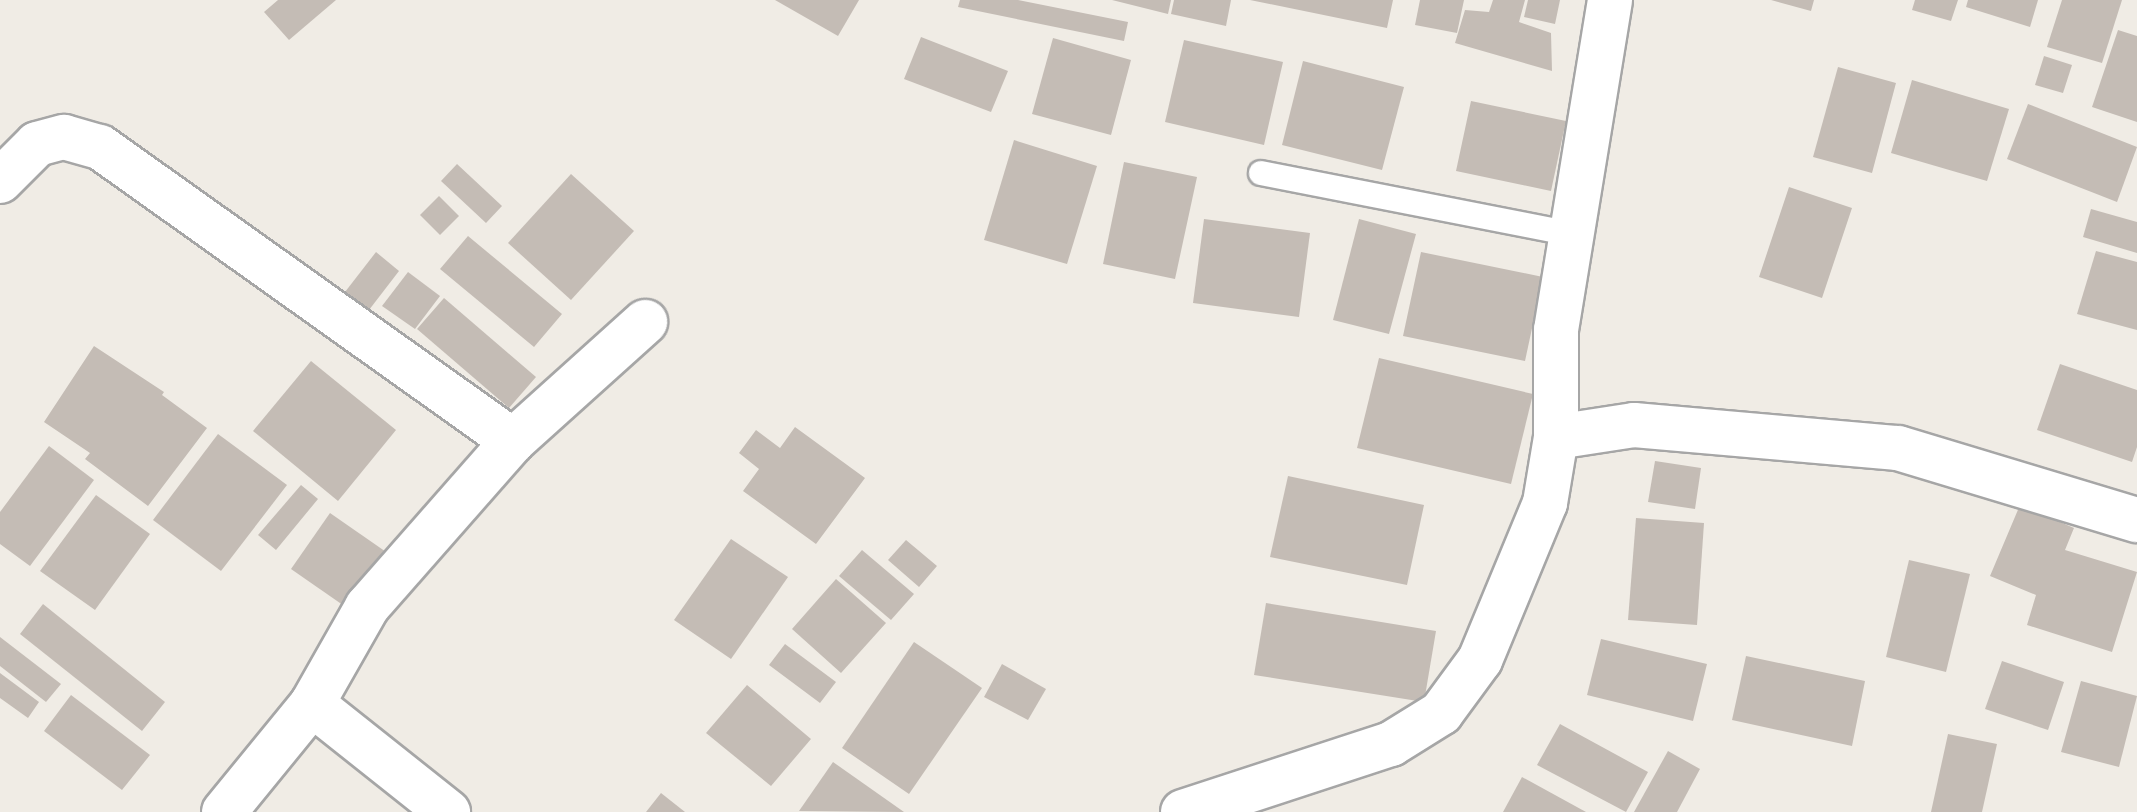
<!DOCTYPE html>
<style>
body{margin:0}
#map{position:relative;width:2137px;height:812px;overflow:hidden;background:#f0ece5;font-family:"PT Sans Narrow",sans-serif}
div>[style]{position:absolute}
.building>*{inset:0;background:#c4bcb5}
.roads{filter:drop-shadow(2px 0 #a6a6a6) drop-shadow(-2px 0 #a6a6a6) drop-shadow(0 2px #a6a6a6) drop-shadow(0 -2px #a6a6a6)}
.service>*{height:24px;margin:-12px;padding:0 12px;transform-origin:12px;border-radius:12px;background:#fff}
.minor>*{height:44px;margin:-22px;padding:0 22px;transform-origin:22px;border-radius:22px;background:#fff}
span{translate:-50% -50%;white-space:nowrap;text-align:center;line-height:1.15;-webkit-text-stroke:6px #fff;paint-order:stroke}
</style>
<div id="map">
<div class="building">
<i style="clip-path:polygon(278px 0,336px 0,289px 40px,264px 12px)"></i>
<i style="clip-path:polygon(775px 0,859px 0,838px 36px)"></i>
<i style="clip-path:polygon(960px 0,1018px 0,1128px 22px,1124px 41px,958px 7px)"></i>
<i style="clip-path:polygon(1112px 0,1171px 0,1168px 14px)"></i>
<i style="clip-path:polygon(1174px 0,1231px 0,1226px 26px,1171px 14px)"></i>
<i style="clip-path:polygon(1250px 0,1393px 0,1387px 28px)"></i>
<i style="clip-path:polygon(1420px 0,1464px 0,1457px 33px,1415px 25px)"></i>
<i style="clip-path:polygon(1493px 0,1525px 0,1519px 22px,1551px 33px,1552px 71px,1455px 43px,1465px 10px,1489px 12px)"></i>
<i style="clip-path:polygon(1528px 0,1560px 0,1555px 24px,1524px 17px)"></i>
<i style="clip-path:polygon(1771px 0,1814px 0,1811px 11px)"></i>
<i style="clip-path:polygon(1915px 0,1958px 0,1951px 21px,1912px 10px)"></i>
<i style="clip-path:polygon(1968px 0,2038px 0,2030px 27px,1966px 7px)"></i>
<i style="clip-path:polygon(2062px 0,2122px 0,2102px 63px,2047px 47px)"></i>
<i style="clip-path:polygon(2118px 30px,2137px 36px,2137px 122px,2092px 107px)"></i>
<i style="clip-path:polygon(921px 37px,1008px 71px,991px 112px,904px 79px)"></i>
<i style="clip-path:polygon(1053px 38px,1131px 60px,1111px 135px,1032px 114px)"></i>
<i style="clip-path:polygon(1184px 40px,1283px 62px,1264px 145px,1165px 122px)"></i>
<i style="clip-path:polygon(2044px 56px,2072px 65px,2063px 93px,2035px 85px)"></i>
<i style="clip-path:polygon(1303px 61px,1404px 87px,1382px 170px,1282px 145px)"></i>
<i style="clip-path:polygon(1838px 67px,1896px 83px,1872px 173px,1813px 157px)"></i>
<i style="clip-path:polygon(1912px 80px,2009px 109px,1987px 181px,1891px 153px)"></i>
<i style="clip-path:polygon(1471px 101px,1566px 121px,1551px 191px,1456px 171px)"></i>
<i style="clip-path:polygon(2028px 104px,2137px 147px,2117px 202px,2007px 159px)"></i>
<i style="clip-path:polygon(1014px 140px,1097px 166px,1067px 264px,984px 240px)"></i>
<i style="clip-path:polygon(1124px 162px,1197px 177px,1175px 279px,1103px 264px)"></i>
<i style="clip-path:polygon(457px 164px,502px 206px,486px 223px,441px 181px)"></i>
<i style="clip-path:polygon(571px 174px,634px 231px,571px 300px,508px 243px)"></i>
<i style="clip-path:polygon(1789px 187px,1852px 208px,1822px 298px,1759px 277px)"></i>
<i style="clip-path:polygon(439px 196px,459px 216px,440px 235px,420px 215px)"></i>
<i style="clip-path:polygon(2091px 209px,2137px 222px,2137px 253px,2083px 237px)"></i>
<i style="clip-path:polygon(1204px 219px,1310px 233px,1299px 317px,1193px 303px)"></i>
<i style="clip-path:polygon(1359px 219px,1416px 234px,1389px 334px,1333px 320px)"></i>
<i style="clip-path:polygon(468px 236px,562px 314px,534px 347px,440px 269px)"></i>
<i style="clip-path:polygon(2096px 251px,2137px 262px,2137px 330px,2077px 314px)"></i>
<i style="clip-path:polygon(376px 252px,399px 271px,369px 310px,345px 292px)"></i>
<i style="clip-path:polygon(1421px 252px,1543px 277px,1525px 361px,1403px 336px)"></i>
<i style="clip-path:polygon(408px 272px,440px 296px,415px 329px,382px 306px)"></i>
<i style="clip-path:polygon(444px 298px,536px 377px,509px 408px,417px 329px)"></i>
<i style="clip-path:polygon(94px 346px,164px 392px,162px 395px,207px 428px,148px 506px,85px 459px,90px 453px,44px 422px)"></i>
<i style="clip-path:polygon(1379px 358px,1533px 394px,1511px 484px,1357px 448px)"></i>
<i style="clip-path:polygon(311px 361px,396px 430px,338px 501px,253px 431px)"></i>
<i style="clip-path:polygon(2060px 364px,2137px 390px,2137px 447px,2132px 462px,2037px 430px)"></i>
<i style="clip-path:polygon(795px 427px,865px 478px,816px 544px,743px 491px,759px 469px,739px 453px,756px 430px,780px 448px)"></i>
<i style="clip-path:polygon(218px 434px,287px 485px,221px 571px,153px 520px)"></i>
<i style="clip-path:polygon(49px 446px,94px 480px,30px 566px,0 544px,0 512px)"></i>
<i style="clip-path:polygon(1655px 461px,1701px 468px,1695px 509px,1648px 502px)"></i>
<i style="clip-path:polygon(1288px 476px,1424px 505px,1407px 585px,1270px 557px)"></i>
<i style="clip-path:polygon(301px 485px,318px 499px,276px 550px,258px 535px)"></i>
<i style="clip-path:polygon(96px 495px,150px 534px,95px 610px,40px 571px)"></i>
<i style="clip-path:polygon(2020px 505px,2074px 528px,2065px 550px,2137px 572px,2112px 652px,2027px 625px,2036px 595px,1990px 576px)"></i>
<i style="clip-path:polygon(330px 513px,389px 554px,350px 610px,291px 569px)"></i>
<i style="clip-path:polygon(1636px 518px,1704px 523px,1697px 625px,1628px 620px)"></i>
<i style="clip-path:polygon(731px 539px,788px 577px,731px 659px,674px 620px)"></i>
<i style="clip-path:polygon(906px 540px,937px 566px,919px 587px,888px 560px)"></i>
<i style="clip-path:polygon(862px 550px,914px 594px,891px 620px,839px 576px)"></i>
<i style="clip-path:polygon(1909px 560px,1970px 574px,1946px 672px,1886px 657px)"></i>
<i style="clip-path:polygon(836px 579px,886px 623px,841px 673px,792px 629px)"></i>
<i style="clip-path:polygon(1266px 603px,1436px 631px,1424px 702px,1254px 675px)"></i>
<i style="clip-path:polygon(43px 604px,165px 702px,142px 731px,20px 634px)"></i>
<i style="clip-path:polygon(0 637px,61px 684px,46px 702px,0 666px)"></i>
<i style="clip-path:polygon(1601px 639px,1707px 664px,1693px 721px,1587px 695px)"></i>
<i style="clip-path:polygon(914px 642px,982px 688px,909px 794px,842px 748px)"></i>
<i style="clip-path:polygon(785px 644px,836px 682px,820px 703px,769px 665px)"></i>
<i style="clip-path:polygon(1746px 656px,1865px 681px,1852px 746px,1732px 720px)"></i>
<i style="clip-path:polygon(2002px 661px,2064px 682px,2048px 730px,1985px 709px)"></i>
<i style="clip-path:polygon(1002px 664px,1046px 689px,1028px 720px,984px 697px)"></i>
<i style="clip-path:polygon(0 673px,39px 702px,28px 718px,0 698px)"></i>
<i style="clip-path:polygon(2081px 681px,2137px 696px,2119px 767px,2061px 752px)"></i>
<i style="clip-path:polygon(747px 685px,811px 739px,771px 786px,706px 733px)"></i>
<i style="clip-path:polygon(71px 695px,150px 755px,122px 790px,44px 731px)"></i>
<i style="clip-path:polygon(1560px 724px,1648px 772px,1626px 812px,1537px 765px)"></i>
<i style="clip-path:polygon(1948px 734px,1997px 744px,1982px 812px,1931px 812px)"></i>
<i style="clip-path:polygon(1668px 751px,1700px 769px,1677px 812px,1634px 812px)"></i>
<i style="clip-path:polygon(833px 762px,904px 812px,799px 811px)"></i>
<i style="clip-path:polygon(1522px 777px,1586px 812px,1503px 812px)"></i>
<i style="clip-path:polygon(661px 793px,685px 812px,646px 812px)"></i>
</div>
<div class="roads">
<div class="service">
<i style="left:1261px;top:173px;width:317px;rotate:11.1deg"></i>
</div>
<div class="minor">
<i style="left:0;top:181px;width:52px;rotate:-45deg"></i>
<i style="left:37px;top:144px;width:28px;rotate:-15deg"></i>
<i style="left:64px;top:137px;width:37px;rotate:16deg"></i>
<i style="left:100px;top:147px;width:507px;rotate:35.45deg"></i>
<i style="left:1556px;top:437px;width:79px;rotate:-8.7deg"></i>
<i style="left:1634px;top:425px;width:265px;rotate:5deg"></i>
<i style="left:1898px;top:448px;width:250px;rotate:16.8deg"></i>
<i style="left:312px;top:704px;width:174px;rotate:38.5deg"></i>
<i style="left:224px;top:812px;width:139px;rotate:-50.8deg"></i>
<i style="left:312px;top:704px;width:112px;rotate:-60.4deg"></i>
<i style="left:367px;top:607px;width:221px;rotate:-48.7deg"></i>
<i style="left:513px;top:441px;width:178px;rotate:-42deg"></i>
<i style="left:1183px;top:812px;width:219px;rotate:-18.1deg"></i>
<i style="left:1391px;top:744px;width:59px;rotate:-31.8deg"></i>
<i style="left:1441px;top:713px;width:66px;rotate:-53.7deg"></i>
<i style="left:1480px;top:660px;width:170px;rotate:-67.5deg"></i>
<i style="left:1545px;top:503px;width:67px;rotate:-80.5deg"></i>
<i style="left:1556px;top:437px;width:107px;rotate:-90deg"></i>
<i style="left:1556px;top:330px;width:334px;rotate:-80.7deg"></i>
</div>
</div>
</div>
